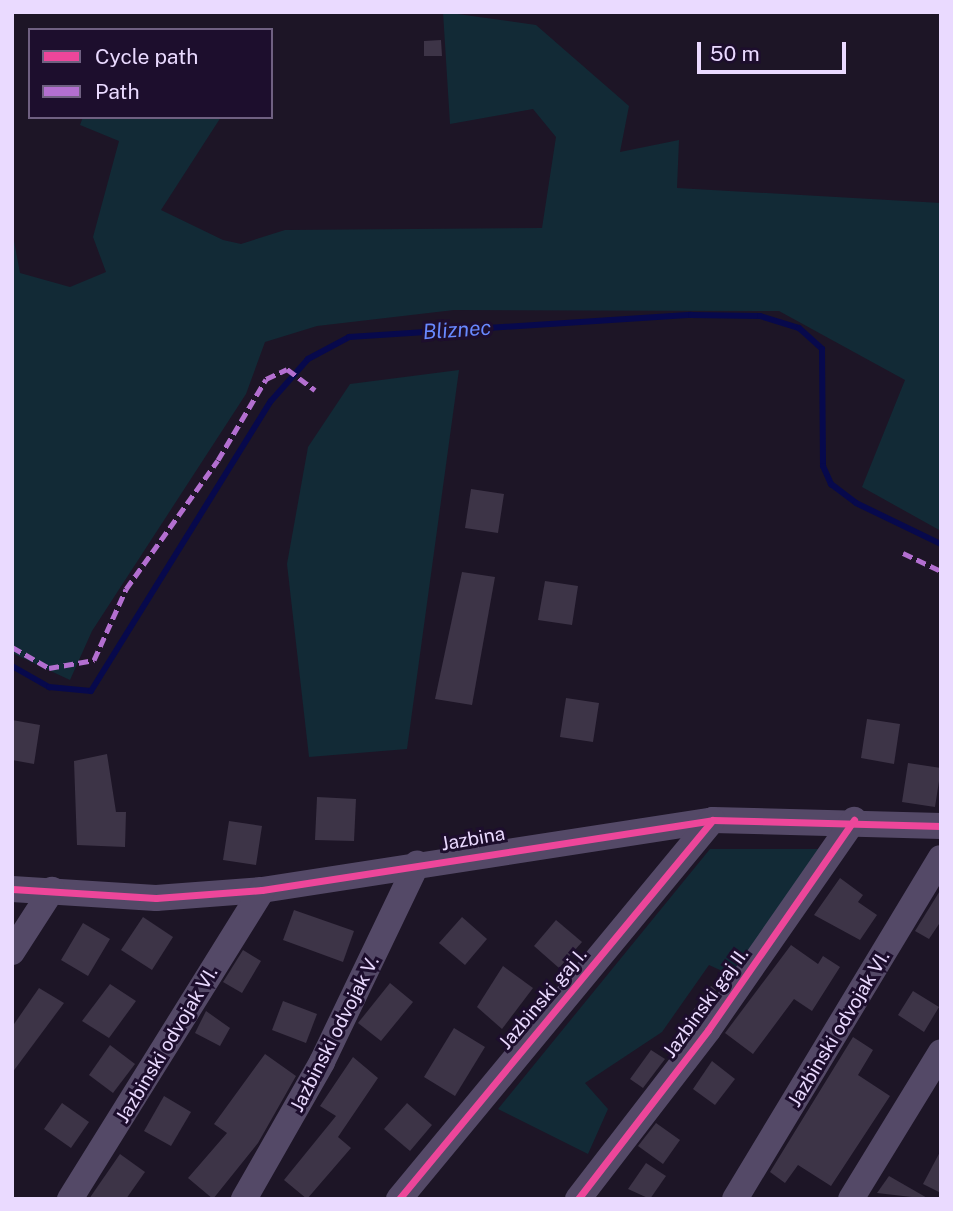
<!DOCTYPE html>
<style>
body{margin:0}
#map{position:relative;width:953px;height:1211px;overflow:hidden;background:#1d1526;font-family:"Public Sans",sans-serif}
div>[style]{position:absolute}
.green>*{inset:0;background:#122a36}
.stream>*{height:6px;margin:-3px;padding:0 3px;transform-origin:3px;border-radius:3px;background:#07094c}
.building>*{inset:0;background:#3d3447}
.minor>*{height:26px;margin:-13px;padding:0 13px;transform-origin:13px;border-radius:13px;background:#544967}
.quiet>*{height:5px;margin-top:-2.5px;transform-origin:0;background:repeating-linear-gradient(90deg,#b36fd0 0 10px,transparent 0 15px)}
.cycleway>*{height:7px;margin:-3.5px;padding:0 3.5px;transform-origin:3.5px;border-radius:3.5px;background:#ed469a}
span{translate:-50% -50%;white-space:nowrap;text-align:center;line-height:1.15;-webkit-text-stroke:6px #1d0e2d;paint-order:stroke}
.street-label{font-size:19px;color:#eadaff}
.water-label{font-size:21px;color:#6889ff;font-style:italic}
.frame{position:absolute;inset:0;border:14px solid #eadaff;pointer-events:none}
.legend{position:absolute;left:28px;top:28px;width:245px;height:91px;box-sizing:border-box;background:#1d0e2d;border:2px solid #6f6081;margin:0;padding:9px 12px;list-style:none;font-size:21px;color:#eadaff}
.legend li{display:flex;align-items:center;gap:14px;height:35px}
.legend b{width:35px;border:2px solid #6f6081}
.scale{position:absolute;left:697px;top:42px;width:149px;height:32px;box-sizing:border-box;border:4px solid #eadaff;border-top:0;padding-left:9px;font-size:21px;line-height:24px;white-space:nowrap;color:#eadaff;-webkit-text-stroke:5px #1d0e2d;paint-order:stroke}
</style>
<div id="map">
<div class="green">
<i style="clip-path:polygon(443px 12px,536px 25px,629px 106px,620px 152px,679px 140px,677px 188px,941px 203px,941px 531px,862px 487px,905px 380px,779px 311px,454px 310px,317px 326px,265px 342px,246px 394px,92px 631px,70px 680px,12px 653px,12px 230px,20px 273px,70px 287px,106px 272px,93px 237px,119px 141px,80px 125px,83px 117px,221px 117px,161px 210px,223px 240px,241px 244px,285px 230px,542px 228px,556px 137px,533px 109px,450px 124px)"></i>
<i style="clip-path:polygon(459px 370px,407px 749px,309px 757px,287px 564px,308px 447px,350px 384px)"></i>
<i style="clip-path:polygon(710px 849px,819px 849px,742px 980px,709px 965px,662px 1032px,585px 1083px,608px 1109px,588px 1154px,498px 1109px)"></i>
</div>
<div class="stream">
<i style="left:12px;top:666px;width:43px;rotate:29.6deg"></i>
<i style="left:49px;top:687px;width:42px;rotate:5.4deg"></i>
<i style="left:91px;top:691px;width:341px;rotate:-58.2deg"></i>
<i style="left:271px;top:401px;width:56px;rotate:-48.6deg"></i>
<i style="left:308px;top:359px;width:47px;rotate:-28.2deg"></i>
<i style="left:349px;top:337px;width:343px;rotate:-3.7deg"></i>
<i style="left:691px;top:315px;width:69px;rotate:0.8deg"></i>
<i style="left:760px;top:316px;width:41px;rotate:17.1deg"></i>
<i style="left:799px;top:328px;width:31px;rotate:42deg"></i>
<i style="left:822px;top:349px;width:117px;rotate:89.5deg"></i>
<i style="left:823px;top:466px;width:20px;rotate:66deg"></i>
<i style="left:831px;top:484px;width:31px;rotate:37deg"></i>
<i style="left:856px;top:503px;width:94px;rotate:25.8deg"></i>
</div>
<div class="building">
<i style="clip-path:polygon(441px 40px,442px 56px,424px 56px,424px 41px)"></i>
<i style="clip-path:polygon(471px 489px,504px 494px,498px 533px,465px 528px)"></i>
<i style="clip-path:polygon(462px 572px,495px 577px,472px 705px,435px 699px)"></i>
<i style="clip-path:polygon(545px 581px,578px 586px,572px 625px,538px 620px)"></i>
<i style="clip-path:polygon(566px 698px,599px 703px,593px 742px,560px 737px)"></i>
<i style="clip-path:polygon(867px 719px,900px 724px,894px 764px,861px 758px)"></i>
<i style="clip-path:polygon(12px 720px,40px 725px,34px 764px,12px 760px)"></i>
<i style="clip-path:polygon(107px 754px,116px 812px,126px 812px,125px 847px,77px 845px,74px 761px)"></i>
<i style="clip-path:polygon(908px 763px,941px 768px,935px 807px,902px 802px)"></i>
<i style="clip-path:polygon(317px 797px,356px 799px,354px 841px,315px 840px)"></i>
<i style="clip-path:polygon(229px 821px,262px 826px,256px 865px,223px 860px)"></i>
<i style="clip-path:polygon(840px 878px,863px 895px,858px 902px,877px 915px,860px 940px,814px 915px)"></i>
<i style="clip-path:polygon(941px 889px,941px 921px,929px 939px,915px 931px)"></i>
<i style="clip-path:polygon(294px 910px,354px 931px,343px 962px,283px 940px)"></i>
<i style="clip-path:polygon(143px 917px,173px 937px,152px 970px,121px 950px)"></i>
<i style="clip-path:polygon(462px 917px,487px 939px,465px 965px,439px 943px)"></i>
<i style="clip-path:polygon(556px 920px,582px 942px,559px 968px,534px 946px)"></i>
<i style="clip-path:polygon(83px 923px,110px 939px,88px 976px,61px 960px)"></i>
<i style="clip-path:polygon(791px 945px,818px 964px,823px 956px,840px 967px,812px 1011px,794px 999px,753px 1054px,725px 1033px)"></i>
<i style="clip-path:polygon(243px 950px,261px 961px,242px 993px,223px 982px)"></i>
<i style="clip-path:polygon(503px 966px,533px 988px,502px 1029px,477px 1007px)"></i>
<i style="clip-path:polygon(390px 983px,413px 1002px,381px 1041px,358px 1023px)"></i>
<i style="clip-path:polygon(110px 984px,136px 1001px,109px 1038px,82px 1021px)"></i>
<i style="clip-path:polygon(711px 986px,716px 990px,695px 1021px,688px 1017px)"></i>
<i style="clip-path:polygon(39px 988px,64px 1003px,12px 1073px,12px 1027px)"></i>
<i style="clip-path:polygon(913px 991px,939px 1007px,924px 1032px,898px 1015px)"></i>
<i style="clip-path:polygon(283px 1001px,317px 1014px,306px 1043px,272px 1030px)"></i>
<i style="clip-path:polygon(206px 1011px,230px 1028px,220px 1046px,195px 1033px)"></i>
<i style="clip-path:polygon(454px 1028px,485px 1047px,455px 1096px,424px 1077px)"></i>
<i style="clip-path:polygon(853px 1037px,873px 1050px,858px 1075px,890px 1096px,831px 1186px,798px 1165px,785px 1183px,770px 1172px)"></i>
<i style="clip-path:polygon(110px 1045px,135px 1064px,113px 1093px,89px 1075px)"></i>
<i style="clip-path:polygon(651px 1050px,665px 1059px,643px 1088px,630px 1079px)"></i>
<i style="clip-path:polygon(265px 1054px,296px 1076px,258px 1143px,213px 1199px,188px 1178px,227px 1133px,214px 1124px)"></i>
<i style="clip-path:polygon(353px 1057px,378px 1078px,338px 1137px,351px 1148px,307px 1199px,284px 1180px,336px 1116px,320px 1106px)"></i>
<i style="clip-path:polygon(712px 1061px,735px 1079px,715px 1105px,693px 1089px)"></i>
<i style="clip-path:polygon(164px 1096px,191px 1112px,171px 1146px,144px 1131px)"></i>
<i style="clip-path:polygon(62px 1103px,89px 1122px,71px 1148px,44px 1129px)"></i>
<i style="clip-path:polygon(407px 1103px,432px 1125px,410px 1151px,384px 1129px)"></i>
<i style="clip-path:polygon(656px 1123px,680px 1140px,663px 1164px,638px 1146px)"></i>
<i style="clip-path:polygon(941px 1150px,941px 1193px,923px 1184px)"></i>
<i style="clip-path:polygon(120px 1154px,145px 1172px,126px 1199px,89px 1199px)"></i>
<i style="clip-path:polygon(646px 1163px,666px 1176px,650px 1199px,628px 1189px)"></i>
<i style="clip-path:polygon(889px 1176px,929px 1199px,877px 1193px)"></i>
</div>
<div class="minor">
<i style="left:12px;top:889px;width:144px;rotate:3.6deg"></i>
<i style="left:156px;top:898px;width:106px;rotate:-4.3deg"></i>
<i style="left:262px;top:890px;width:456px;rotate:-8.8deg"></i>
<i style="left:713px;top:820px;width:228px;rotate:1.5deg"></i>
<i style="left:12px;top:952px;width:74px;rotate:-57.2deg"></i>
<i style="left:70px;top:1199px;width:364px;rotate:-58.1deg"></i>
<i style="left:244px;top:1199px;width:158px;rotate:-60.3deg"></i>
<i style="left:322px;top:1062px;width:220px;rotate:-64.4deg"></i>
<i style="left:399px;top:1199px;width:492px;rotate:-50.4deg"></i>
<i style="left:578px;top:1199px;width:213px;rotate:-52.4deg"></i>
<i style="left:708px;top:1030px;width:256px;rotate:-55.2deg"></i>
<i style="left:735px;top:1199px;width:398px;rotate:-58.9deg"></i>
<i style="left:851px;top:1199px;width:172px;rotate:-58.5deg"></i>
</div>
<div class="quiet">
<i style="left:903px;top:553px;width:42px;rotate:25.3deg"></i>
<i style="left:12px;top:647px;width:43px;rotate:29.6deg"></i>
<i style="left:49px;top:668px;width:46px;rotate:-10.1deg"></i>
<i style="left:94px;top:660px;width:78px;rotate:-65.7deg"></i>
<i style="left:126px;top:589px;width:158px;rotate:-54.5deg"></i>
<i style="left:218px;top:460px;width:94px;rotate:-59.3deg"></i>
<i style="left:266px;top:379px;width:23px;rotate:-25deg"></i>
<i style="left:287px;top:369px;width:35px;rotate:37deg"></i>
</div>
<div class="cycleway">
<i style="left:12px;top:889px;width:144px;rotate:3.6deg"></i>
<i style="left:156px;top:898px;width:106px;rotate:-4.3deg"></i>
<i style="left:262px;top:890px;width:456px;rotate:-8.8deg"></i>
<i style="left:713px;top:820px;width:228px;rotate:1.5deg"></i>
<i style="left:399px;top:1199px;width:492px;rotate:-50.4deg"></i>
<i style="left:578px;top:1199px;width:213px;rotate:-52.4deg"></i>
<i style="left:708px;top:1030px;width:256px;rotate:-55.2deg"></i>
</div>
<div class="street-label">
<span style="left:473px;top:839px;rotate:-10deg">Jazbina</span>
<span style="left:543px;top:999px;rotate:-50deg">Jazbinski gaj I.</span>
<span style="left:706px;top:1003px;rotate:-54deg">Jazbinski gaj II.</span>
<span style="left:839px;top:1029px;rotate:-59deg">Jazbinski odvojak VI.</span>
<span style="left:335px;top:1034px;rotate:-63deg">Jazbinski odvojak V.</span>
<span style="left:167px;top:1045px;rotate:-59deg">Jazbinski odvojak VI.</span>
</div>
<div class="water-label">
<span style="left:457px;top:330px;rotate:-4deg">Bliznec</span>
</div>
<div class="frame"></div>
<ul class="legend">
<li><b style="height:9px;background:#ed469a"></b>Cycle path</li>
<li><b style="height:9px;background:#b36fd0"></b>Path</li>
</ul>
<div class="scale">50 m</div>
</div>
